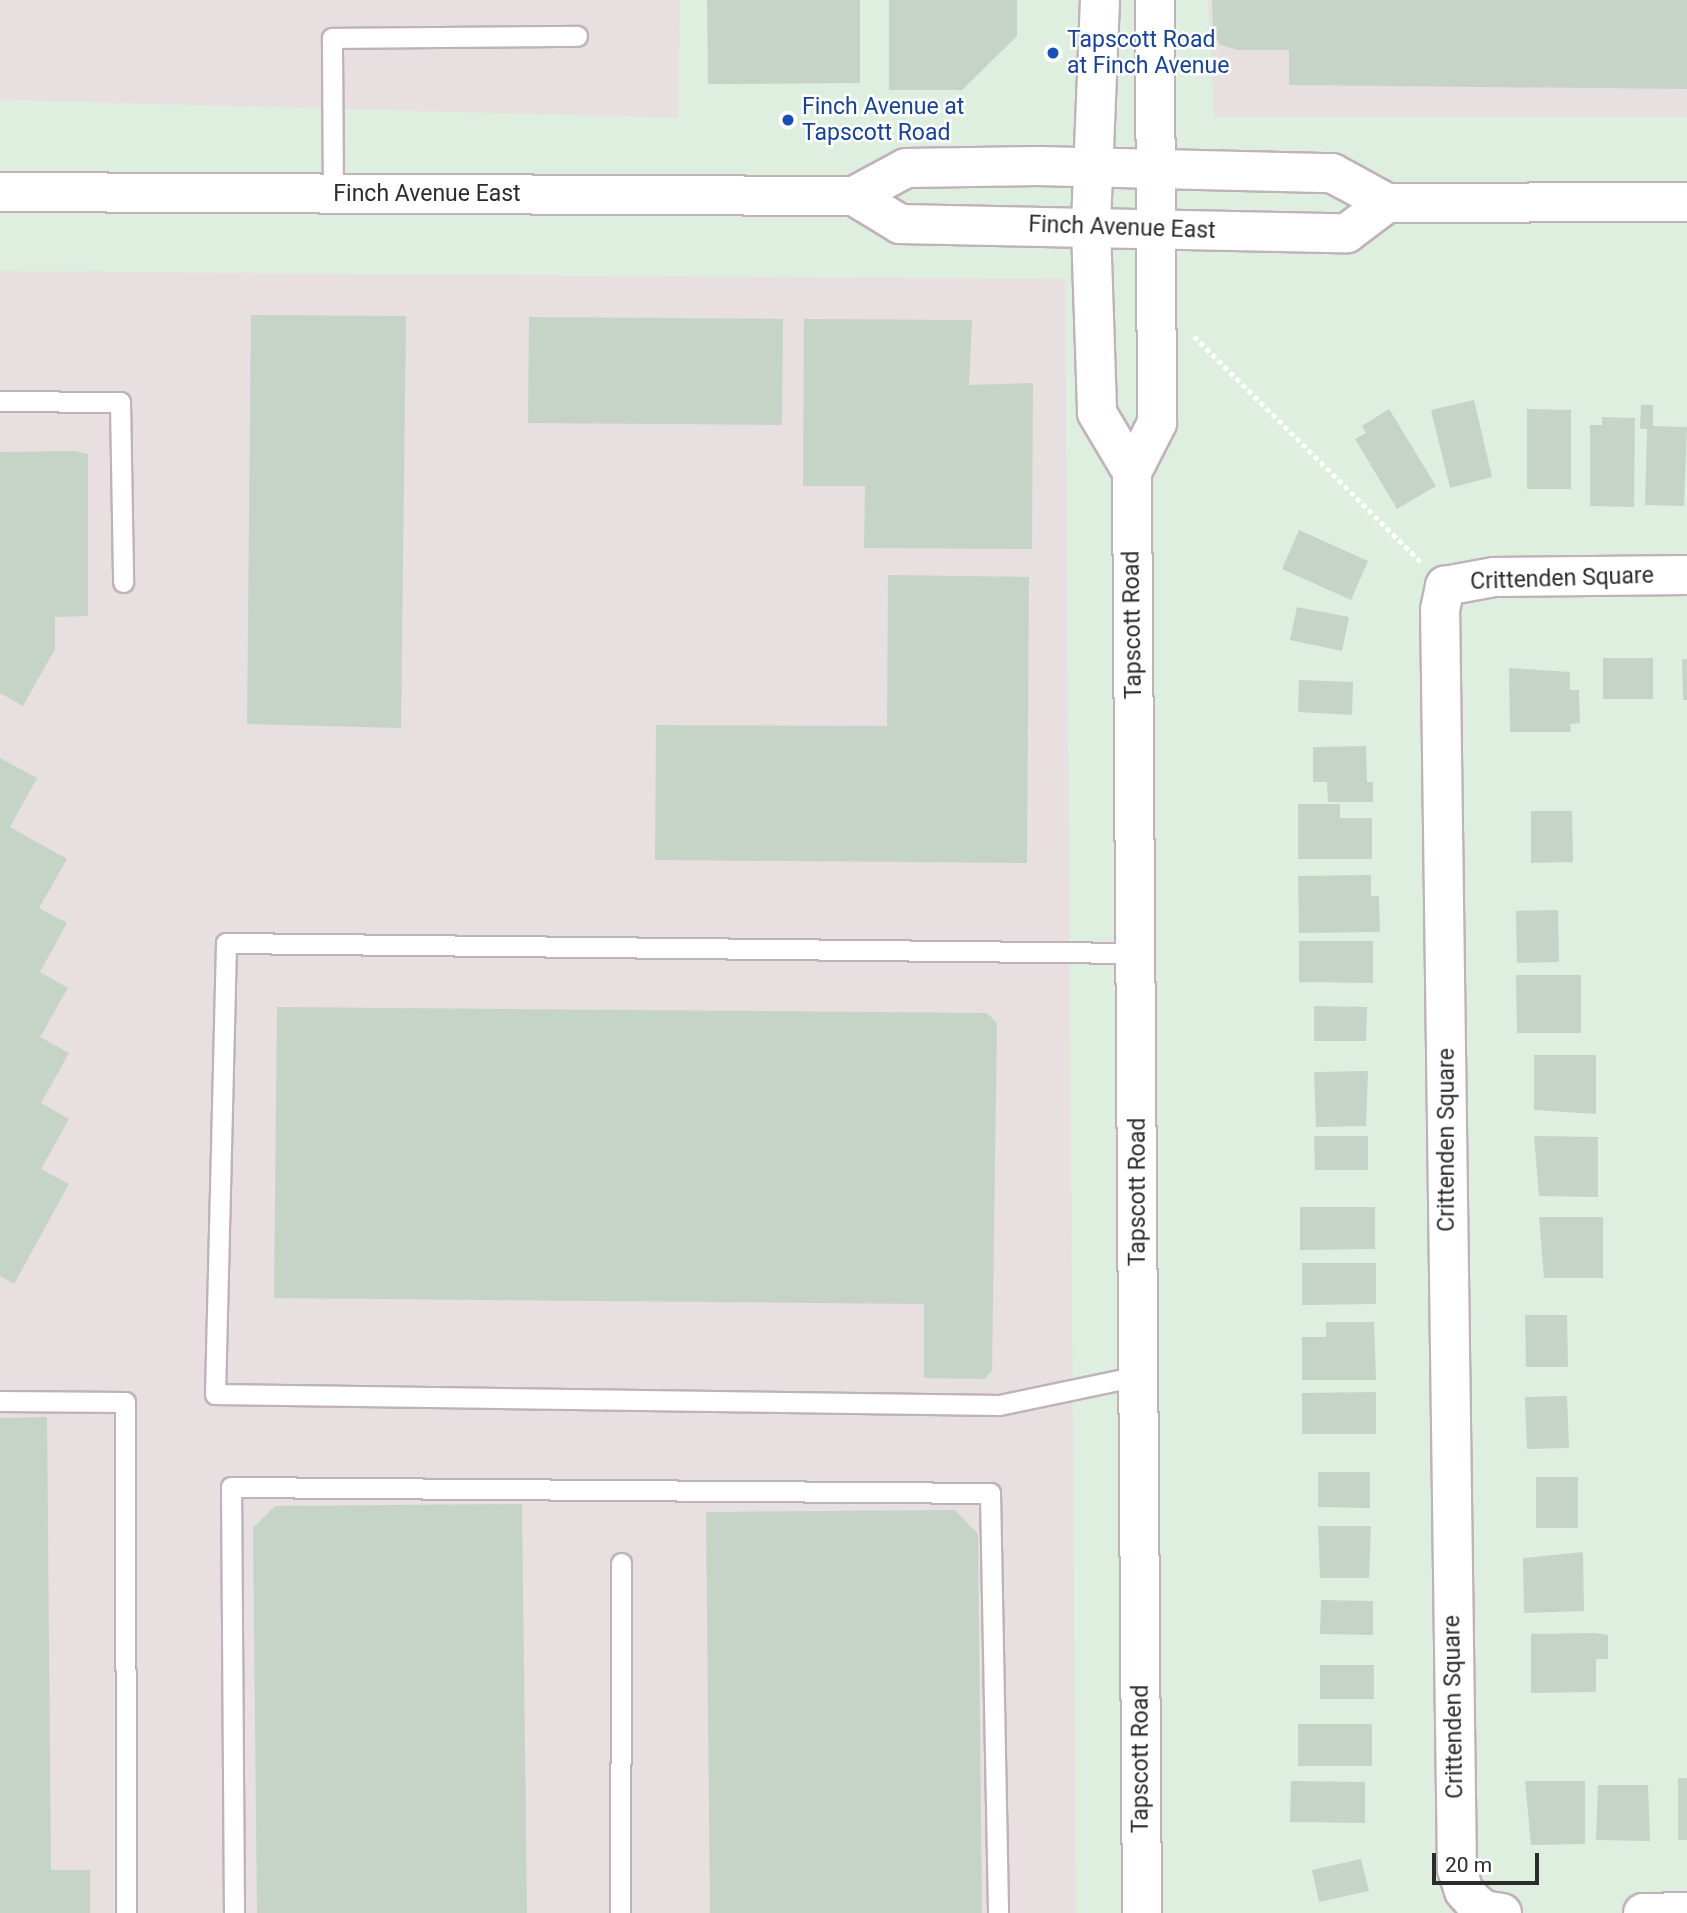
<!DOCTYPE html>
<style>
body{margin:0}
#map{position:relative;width:1687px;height:1913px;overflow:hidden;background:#deeedf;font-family:Roboto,sans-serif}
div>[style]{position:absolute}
.industrial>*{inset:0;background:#e7dfe0}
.building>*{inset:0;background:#c6d4c8}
.path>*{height:4.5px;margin-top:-2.25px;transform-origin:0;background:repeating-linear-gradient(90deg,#fff 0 5px,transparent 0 8.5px)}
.roads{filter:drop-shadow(2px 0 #c0b2bb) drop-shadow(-2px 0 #c0b2bb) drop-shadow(0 2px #c0b2bb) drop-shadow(0 -2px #c0b2bb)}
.lane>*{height:19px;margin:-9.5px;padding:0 9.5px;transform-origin:9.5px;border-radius:9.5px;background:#fff}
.street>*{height:38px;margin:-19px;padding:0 19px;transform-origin:19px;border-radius:19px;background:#fff}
.secondary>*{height:38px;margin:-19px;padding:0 19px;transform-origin:19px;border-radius:19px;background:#fff}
.dots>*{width:19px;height:19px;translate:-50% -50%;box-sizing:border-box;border:4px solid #fff;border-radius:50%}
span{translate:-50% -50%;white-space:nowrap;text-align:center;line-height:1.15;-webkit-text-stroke:5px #fff;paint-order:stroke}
.transit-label{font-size:23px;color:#164399}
.left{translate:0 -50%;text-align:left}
.street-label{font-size:23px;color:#2c2c2c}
.scale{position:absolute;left:1432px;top:1853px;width:107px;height:32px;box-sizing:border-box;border:4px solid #2c2c2c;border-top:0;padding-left:9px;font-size:21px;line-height:24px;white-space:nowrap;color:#2c2c2c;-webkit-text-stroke:5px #fff;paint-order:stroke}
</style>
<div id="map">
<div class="industrial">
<i style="clip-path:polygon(0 0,680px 0,678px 118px,0 100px)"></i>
<i style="clip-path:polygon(1208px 0,1687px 0,1687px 117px,1214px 117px)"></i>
<i style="clip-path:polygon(0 271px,1065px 279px,1076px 1913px,0 1913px)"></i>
</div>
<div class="building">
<i style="clip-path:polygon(707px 0,860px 0,860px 83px,708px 84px)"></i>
<i style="clip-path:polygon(889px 0,1017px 0,1017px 36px,962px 90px,889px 90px)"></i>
<i style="clip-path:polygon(1212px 0,1687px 0,1687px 89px,1289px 85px,1289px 50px,1238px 50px,1220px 45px,1213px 33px)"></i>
<i style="clip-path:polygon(251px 315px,406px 316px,401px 728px,247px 724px)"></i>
<i style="clip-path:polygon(529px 317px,783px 319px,782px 425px,528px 423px)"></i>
<i style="clip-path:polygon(804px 319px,972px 320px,969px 385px,1033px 383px,1032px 549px,864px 548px,865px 486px,803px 486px)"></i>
<i style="clip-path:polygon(1474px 400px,1492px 477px,1450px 488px,1431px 410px)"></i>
<i style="clip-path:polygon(1641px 405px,1653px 405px,1653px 426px,1687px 427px,1684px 506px,1645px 505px,1647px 429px,1640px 429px)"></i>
<i style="clip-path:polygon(1389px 409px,1436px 486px,1397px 509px,1355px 439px,1366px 433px,1362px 426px)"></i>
<i style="clip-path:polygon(1527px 409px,1571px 410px,1571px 489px,1527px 489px)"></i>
<i style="clip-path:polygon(1602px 417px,1635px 418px,1634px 507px,1590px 506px,1590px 425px,1602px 425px)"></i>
<i style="clip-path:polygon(75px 451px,88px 454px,88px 616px,55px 617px,55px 649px,23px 706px,0 693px,0 452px)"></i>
<i style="clip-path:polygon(1299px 530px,1368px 561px,1351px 600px,1282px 569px)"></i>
<i style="clip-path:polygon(888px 575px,1029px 577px,1027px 863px,655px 860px,656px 725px,887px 726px)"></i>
<i style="clip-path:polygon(1297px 607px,1349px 617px,1342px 651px,1290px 640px)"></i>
<i style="clip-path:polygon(1603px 658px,1653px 658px,1653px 699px,1603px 699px)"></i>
<i style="clip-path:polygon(1682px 659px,1687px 659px,1687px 700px,1683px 700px)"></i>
<i style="clip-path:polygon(1509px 668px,1570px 672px,1570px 690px,1579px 690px,1580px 723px,1570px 724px,1571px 732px,1510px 732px)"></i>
<i style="clip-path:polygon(1299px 680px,1353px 682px,1352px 715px,1298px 712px)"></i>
<i style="clip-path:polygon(1366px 746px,1367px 782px,1373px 782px,1373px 802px,1328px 802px,1327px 782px,1313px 782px,1313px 747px)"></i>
<i style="clip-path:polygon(0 758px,37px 778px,10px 827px,67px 859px,39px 908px,67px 923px,40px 972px,68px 988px,40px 1037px,69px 1053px,41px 1103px,69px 1119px,41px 1169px,69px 1184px,14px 1284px,0 1276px)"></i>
<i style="clip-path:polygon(1298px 804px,1340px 804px,1340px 818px,1372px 818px,1372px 859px,1298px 859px)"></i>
<i style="clip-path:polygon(1531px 811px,1572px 811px,1573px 862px,1531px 863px)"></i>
<i style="clip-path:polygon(1371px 875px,1371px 896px,1379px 896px,1380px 932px,1299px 933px,1298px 876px)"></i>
<i style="clip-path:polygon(1558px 910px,1559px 962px,1517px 963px,1516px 911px)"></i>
<i style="clip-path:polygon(1299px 941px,1373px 941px,1373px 983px,1299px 982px)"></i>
<i style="clip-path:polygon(1516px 975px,1581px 975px,1581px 1033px,1517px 1033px)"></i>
<i style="clip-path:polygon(1314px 1006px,1367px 1007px,1366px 1041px,1314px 1041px)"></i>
<i style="clip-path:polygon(277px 1007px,987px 1013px,997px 1023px,992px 1371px,984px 1379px,924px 1378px,924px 1304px,274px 1298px)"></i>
<i style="clip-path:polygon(1534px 1055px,1596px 1055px,1596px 1114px,1534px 1110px)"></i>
<i style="clip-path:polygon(1368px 1071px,1366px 1126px,1316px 1127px,1314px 1072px)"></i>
<i style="clip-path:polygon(1314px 1136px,1368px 1136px,1368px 1170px,1315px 1170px)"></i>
<i style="clip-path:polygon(1534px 1136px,1598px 1137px,1598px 1197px,1539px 1196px)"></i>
<i style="clip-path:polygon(1300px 1207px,1375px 1207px,1375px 1249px,1300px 1250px)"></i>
<i style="clip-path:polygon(1539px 1217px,1603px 1217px,1603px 1278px,1544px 1278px)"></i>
<i style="clip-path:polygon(1302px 1263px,1376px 1263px,1376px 1304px,1302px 1305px)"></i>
<i style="clip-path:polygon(1525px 1315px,1567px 1315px,1568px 1367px,1526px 1367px)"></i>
<i style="clip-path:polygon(1326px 1322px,1374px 1322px,1376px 1380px,1302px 1380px,1302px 1337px,1326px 1337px)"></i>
<i style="clip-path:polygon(1376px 1392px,1376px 1434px,1302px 1434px,1302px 1393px)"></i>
<i style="clip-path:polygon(1567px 1396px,1569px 1448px,1527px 1449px,1525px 1397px)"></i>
<i style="clip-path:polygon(47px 1417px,51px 1870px,90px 1870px,90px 1913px,0 1913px,0 1418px)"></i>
<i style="clip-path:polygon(1318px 1472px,1370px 1472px,1370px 1508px,1318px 1507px)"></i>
<i style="clip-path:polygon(1536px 1477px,1578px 1477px,1578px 1528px,1536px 1528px)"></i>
<i style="clip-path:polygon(522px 1504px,527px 1913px,257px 1913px,253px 1528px,275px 1506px)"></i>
<i style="clip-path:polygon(955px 1510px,978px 1534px,982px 1913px,710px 1913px,706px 1512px)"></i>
<i style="clip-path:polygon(1318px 1526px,1371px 1526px,1369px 1578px,1320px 1578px)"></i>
<i style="clip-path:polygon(1583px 1552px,1584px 1611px,1524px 1613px,1523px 1558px)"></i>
<i style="clip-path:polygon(1321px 1600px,1373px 1601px,1373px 1635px,1320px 1634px)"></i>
<i style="clip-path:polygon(1595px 1633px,1608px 1635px,1608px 1659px,1596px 1659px,1596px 1692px,1531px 1693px,1531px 1634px)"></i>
<i style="clip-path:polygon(1320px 1665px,1374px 1665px,1374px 1699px,1320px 1699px)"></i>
<i style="clip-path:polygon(1298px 1724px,1372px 1724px,1372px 1766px,1298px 1766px)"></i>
<i style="clip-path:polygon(1678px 1778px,1687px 1778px,1687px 1840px,1678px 1840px)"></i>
<i style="clip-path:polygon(1291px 1781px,1365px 1782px,1365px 1823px,1290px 1822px)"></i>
<i style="clip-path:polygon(1525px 1781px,1585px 1781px,1585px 1844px,1531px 1845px)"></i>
<i style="clip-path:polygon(1598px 1785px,1648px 1785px,1650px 1841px,1596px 1840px)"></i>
<i style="clip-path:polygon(1361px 1859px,1369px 1891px,1319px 1902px,1312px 1870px)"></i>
</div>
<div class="path">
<i style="left:1194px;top:336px;width:320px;rotate:44.9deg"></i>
</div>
<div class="roads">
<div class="lane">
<i style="left:333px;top:193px;width:155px;rotate:-90.4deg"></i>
<i style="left:332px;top:38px;width:245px;rotate:-0.5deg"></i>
<i style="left:0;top:401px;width:120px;rotate:0.5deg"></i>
<i style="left:120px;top:402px;width:180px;rotate:89deg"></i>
<i style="left:1138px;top:1376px;width:142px;rotate:168.2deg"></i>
<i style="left:999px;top:1405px;width:784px;rotate:-179.2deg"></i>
<i style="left:215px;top:1394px;width:451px;rotate:-88.6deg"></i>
<i style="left:226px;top:943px;width:912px;rotate:0.63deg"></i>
<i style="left:0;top:1401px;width:125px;rotate:0.5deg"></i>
<i style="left:125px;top:1402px;width:511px;rotate:89.89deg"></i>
<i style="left:234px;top:1913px;width:426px;rotate:-90.4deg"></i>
<i style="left:231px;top:1487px;width:759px;rotate:0.45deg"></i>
<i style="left:990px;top:1493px;width:420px;rotate:88.9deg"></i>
<i style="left:620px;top:1913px;width:350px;rotate:-89.8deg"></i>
</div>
<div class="street">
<i style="left:1502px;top:1913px;width:18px;rotate:-171deg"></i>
<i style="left:1484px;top:1910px;width:14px;rotate:-141deg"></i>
<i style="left:1473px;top:1901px;width:13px;rotate:-132deg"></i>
<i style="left:1464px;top:1891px;width:23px;rotate:-108deg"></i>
<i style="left:1457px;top:1869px;width:1259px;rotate:-90.77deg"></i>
<i style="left:1440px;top:610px;width:25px;rotate:-78deg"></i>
<i style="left:1445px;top:586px;width:50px;rotate:-10.4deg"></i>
<i style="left:1494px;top:577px;width:193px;rotate:-0.6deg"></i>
<i style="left:1643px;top:1913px;width:44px;rotate:-1.3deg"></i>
</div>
<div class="secondary">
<i style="left:1100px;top:0;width:228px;rotate:92.3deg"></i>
<i style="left:1091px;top:228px;width:185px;rotate:88.1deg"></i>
<i style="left:1097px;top:413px;width:69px;rotate:59.3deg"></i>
<i style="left:0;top:192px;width:854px;rotate:0.27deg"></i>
<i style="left:854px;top:196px;width:59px;rotate:-28.3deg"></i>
<i style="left:906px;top:168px;width:132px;rotate:-0.9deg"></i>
<i style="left:1038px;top:166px;width:294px;rotate:1.4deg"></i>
<i style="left:1332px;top:173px;width:63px;rotate:28.6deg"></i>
<i style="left:1387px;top:203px;width:300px;rotate:-0.2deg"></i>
<i style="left:854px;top:196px;width:54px;rotate:31.3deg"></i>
<i style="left:900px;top:224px;width:447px;rotate:1.2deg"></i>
<i style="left:1347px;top:233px;width:50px;rotate:-36.9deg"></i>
<i style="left:1142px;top:1913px;width:1441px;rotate:-90.4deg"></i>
<i style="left:1132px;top:472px;width:55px;rotate:-63deg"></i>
<i style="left:1157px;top:423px;width:423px;rotate:-90.3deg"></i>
</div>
</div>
<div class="dots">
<i style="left:1053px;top:53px;background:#1a4fb4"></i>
<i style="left:788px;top:120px;background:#1a4fb4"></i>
</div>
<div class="transit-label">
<span class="left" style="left:1067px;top:53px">Tapscott Road<br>at Finch Avenue</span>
<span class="left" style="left:802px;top:120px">Finch Avenue at<br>Tapscott Road</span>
</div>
<div class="street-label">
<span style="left:427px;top:194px">Finch Avenue East</span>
<span style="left:1122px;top:228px;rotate:2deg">Finch Avenue East</span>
<span style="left:1562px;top:579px;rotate:-2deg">Crittenden Square</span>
<span style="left:1133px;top:625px;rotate:-91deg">Tapscott Road</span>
<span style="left:1447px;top:1140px;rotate:-90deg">Crittenden Square</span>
<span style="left:1138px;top:1192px;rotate:-90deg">Tapscott Road</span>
<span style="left:1454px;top:1707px;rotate:-91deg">Crittenden Square</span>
<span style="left:1141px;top:1759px;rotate:-90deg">Tapscott Road</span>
</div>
<div class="scale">20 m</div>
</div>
